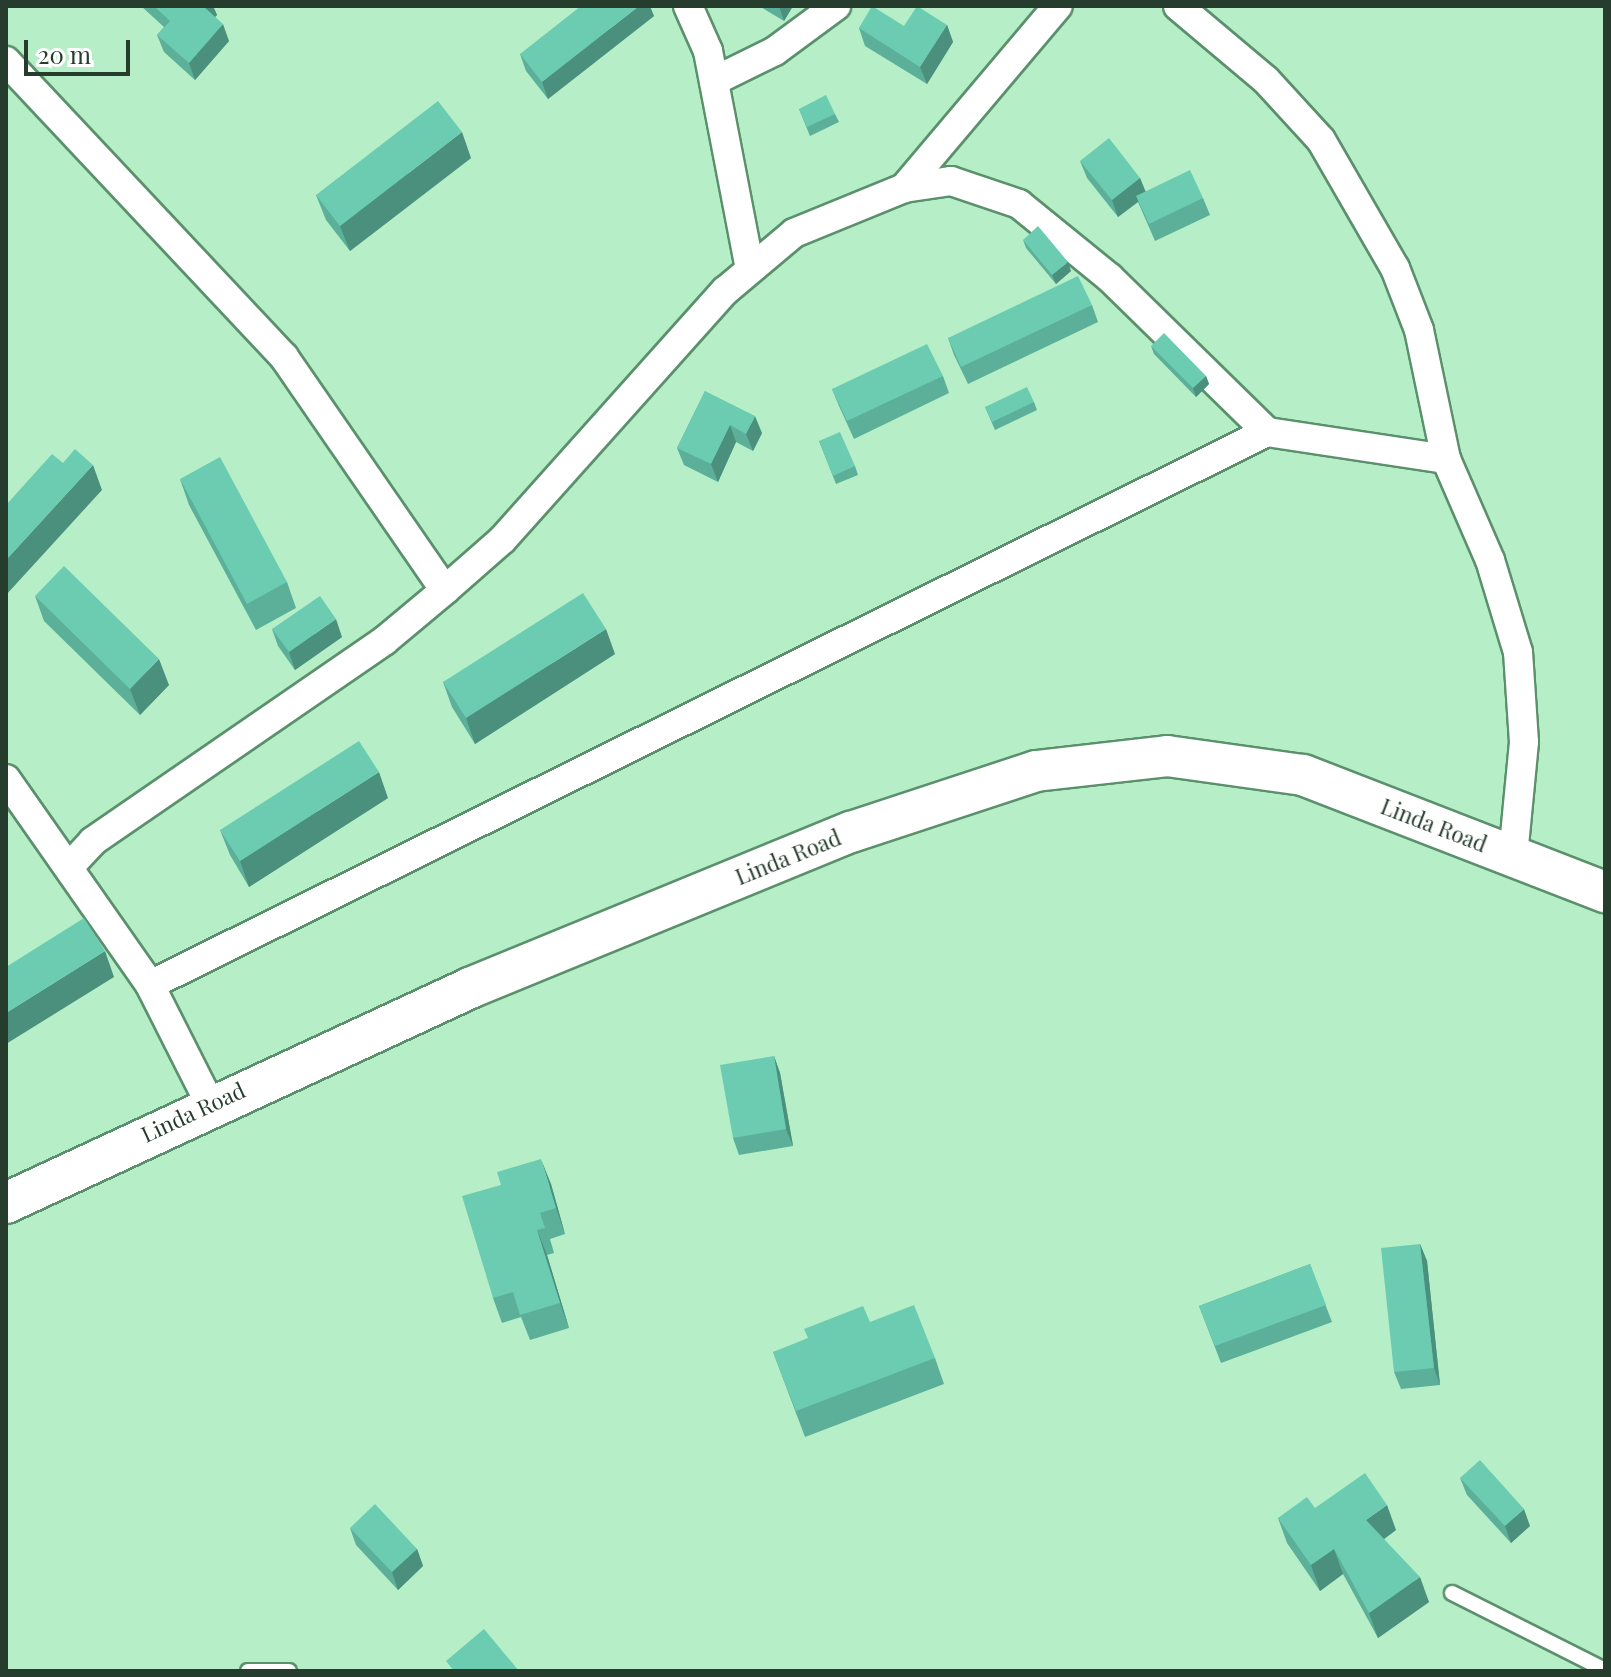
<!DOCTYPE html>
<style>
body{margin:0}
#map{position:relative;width:1611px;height:1677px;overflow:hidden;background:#b6efc7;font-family:"Playfair Display",serif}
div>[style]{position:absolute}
.roads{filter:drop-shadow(2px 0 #5b906c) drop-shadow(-2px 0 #5b906c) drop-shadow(0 2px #5b906c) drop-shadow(0 -2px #5b906c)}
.lane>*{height:14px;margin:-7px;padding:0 7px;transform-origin:7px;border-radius:7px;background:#fff}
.street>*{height:28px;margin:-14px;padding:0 14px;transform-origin:14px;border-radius:14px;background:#fff}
.secondary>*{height:40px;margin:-20px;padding:0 20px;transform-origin:20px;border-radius:20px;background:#fff}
.wall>*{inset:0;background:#5caf99}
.shaded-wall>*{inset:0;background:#4b8f7d}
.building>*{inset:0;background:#6bccb2}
span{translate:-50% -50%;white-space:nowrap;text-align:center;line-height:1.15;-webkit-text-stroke:8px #fff;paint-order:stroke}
.street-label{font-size:22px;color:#263d2e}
.frame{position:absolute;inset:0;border:8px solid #263d2e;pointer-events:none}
.scale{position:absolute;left:24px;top:40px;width:106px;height:36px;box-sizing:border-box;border:4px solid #263d2e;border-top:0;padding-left:10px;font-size:24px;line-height:28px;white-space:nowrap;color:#263d2e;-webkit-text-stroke:6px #fff;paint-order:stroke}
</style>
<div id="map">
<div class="roads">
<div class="lane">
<i style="left:1452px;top:1593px;width:171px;rotate:26.7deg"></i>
<i style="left:248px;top:1671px;width:41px"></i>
</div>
<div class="street">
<i style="left:688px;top:6px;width:49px;rotate:66deg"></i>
<i style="left:708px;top:51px;width:222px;rotate:79.1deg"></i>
<i style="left:1178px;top:6px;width:115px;rotate:40.1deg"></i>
<i style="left:1266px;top:80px;width:81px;rotate:47.5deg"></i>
<i style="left:1321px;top:140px;width:148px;rotate:60deg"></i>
<i style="left:1395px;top:268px;width:66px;rotate:68.8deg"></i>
<i style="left:1419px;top:330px;width:132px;rotate:78.2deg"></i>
<i style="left:1446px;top:459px;width:110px;rotate:66.5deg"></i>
<i style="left:1490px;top:560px;width:96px;rotate:73.1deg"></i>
<i style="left:1518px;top:652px;width:90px;rotate:86.2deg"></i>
<i style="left:1524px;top:742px;width:115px;rotate:95.5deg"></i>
<i style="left:6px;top:61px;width:406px;rotate:46.8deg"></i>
<i style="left:284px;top:357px;width:283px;rotate:55.4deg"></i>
<i style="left:714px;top:81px;width:68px;rotate:-26.2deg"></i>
<i style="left:775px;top:51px;width:76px;rotate:-36.4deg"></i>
<i style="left:904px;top:188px;width:238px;rotate:-49.8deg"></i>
<i style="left:6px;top:779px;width:251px;rotate:55deg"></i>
<i style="left:150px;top:985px;width:133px;rotate:63.2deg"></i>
<i style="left:70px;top:866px;width:34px;rotate:-47deg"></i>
<i style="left:93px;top:841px;width:353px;rotate:-34.5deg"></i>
<i style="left:384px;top:641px;width:80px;rotate:-39.9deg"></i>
<i style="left:445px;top:590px;width:77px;rotate:-41.3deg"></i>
<i style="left:503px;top:539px;width:333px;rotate:-48.2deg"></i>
<i style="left:725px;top:291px;width:90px;rotate:-40deg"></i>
<i style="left:794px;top:233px;width:119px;rotate:-22.2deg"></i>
<i style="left:904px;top:188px;width:48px;rotate:-8.5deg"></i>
<i style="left:951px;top:181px;width:72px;rotate:18.7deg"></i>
<i style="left:1019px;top:204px;width:117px;rotate:39.1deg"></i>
<i style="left:1110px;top:278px;width:220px;rotate:44.4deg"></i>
<i style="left:1267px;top:432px;width:181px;rotate:8.6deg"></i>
<i style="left:150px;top:985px;width:1246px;rotate:-26.34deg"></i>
</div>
<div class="secondary">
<i style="left:6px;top:1203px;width:511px;rotate:-24.86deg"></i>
<i style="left:470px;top:988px;width:412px;rotate:-22.3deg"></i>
<i style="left:851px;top:832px;width:195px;rotate:-18.2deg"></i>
<i style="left:1036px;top:771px;width:132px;rotate:-6.5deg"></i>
<i style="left:1167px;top:756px;width:137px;rotate:8deg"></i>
<i style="left:1303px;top:775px;width:324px;rotate:21.2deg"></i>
</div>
</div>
<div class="wall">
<i style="clip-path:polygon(141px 6px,213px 6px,217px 15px,215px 17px,229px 41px,195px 80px,164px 52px,157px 35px,164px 27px)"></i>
<i style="clip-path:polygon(759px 6px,793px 6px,784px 21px)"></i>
<i style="clip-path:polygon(654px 16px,548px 99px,526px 71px,520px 54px)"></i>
<i style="clip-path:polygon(947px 25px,953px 42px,927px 84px,865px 46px,859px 28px)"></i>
<i style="clip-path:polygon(799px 109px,835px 114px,839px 122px,810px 136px)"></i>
<i style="clip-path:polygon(471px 158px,350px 251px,326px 220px,316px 195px)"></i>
<i style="clip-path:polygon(1080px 161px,1140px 178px,1145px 191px,1203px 198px,1210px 215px,1155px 241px,1138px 202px,1118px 217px,1087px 178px)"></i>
<i style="clip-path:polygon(1023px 240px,1071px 271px,1056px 284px,1026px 248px)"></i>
<i style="clip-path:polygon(1092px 305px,1098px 322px,968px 384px,954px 355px,948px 338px)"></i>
<i style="clip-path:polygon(1151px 346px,1206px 376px,1209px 384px,1196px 397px,1154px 354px)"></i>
<i style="clip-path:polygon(943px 376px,949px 393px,854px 439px,839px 406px,832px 389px)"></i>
<i style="clip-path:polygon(705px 391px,762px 433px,753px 451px,736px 442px,718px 482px,684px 465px,677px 448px)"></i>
<i style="clip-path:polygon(1034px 402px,1037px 410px,995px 430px,985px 407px)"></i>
<i style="clip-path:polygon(819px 441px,855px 466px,858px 475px,836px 484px)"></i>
<i style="clip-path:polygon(180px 479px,287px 582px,296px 608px,256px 630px,189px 505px)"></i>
<i style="clip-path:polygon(35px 596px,169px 685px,140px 715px,44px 621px)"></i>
<i style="clip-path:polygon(272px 629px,342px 637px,295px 670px,278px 646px)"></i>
<i style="clip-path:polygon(615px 654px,475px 744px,452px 707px,443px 682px)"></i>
<i style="clip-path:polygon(388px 798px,249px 887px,230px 855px,220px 830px)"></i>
<i style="clip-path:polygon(774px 1056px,780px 1073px,793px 1146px,739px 1155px,733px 1138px)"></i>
<i style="clip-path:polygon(551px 1184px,565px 1234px,550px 1239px,554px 1253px,547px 1255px,569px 1328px,530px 1340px,521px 1317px,502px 1323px,493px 1298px)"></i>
<i style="clip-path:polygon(1420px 1244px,1427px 1261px,1440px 1385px,1401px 1389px,1394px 1372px)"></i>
<i style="clip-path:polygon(1310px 1264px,1332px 1322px,1221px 1363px,1199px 1306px)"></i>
<i style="clip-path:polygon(870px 1322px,935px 1358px,944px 1384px,805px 1437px,773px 1352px)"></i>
<i style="clip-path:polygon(1460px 1478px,1530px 1526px,1511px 1543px,1467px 1495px)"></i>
<i style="clip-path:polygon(1315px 1508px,1396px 1530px,1384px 1539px,1429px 1602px,1378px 1638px,1343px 1574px,1320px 1591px,1287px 1543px,1278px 1518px)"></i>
<i style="clip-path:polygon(350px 1528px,417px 1549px,423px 1566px,398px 1590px,356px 1545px)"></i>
</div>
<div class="shaded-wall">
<i style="clip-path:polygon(203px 6px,213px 6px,217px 15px,209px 23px)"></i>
<i style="clip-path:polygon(639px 6px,650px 6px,654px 16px,548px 99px,542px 82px)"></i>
<i style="clip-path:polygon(779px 6px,793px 6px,784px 21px)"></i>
<i style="clip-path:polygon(223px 24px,229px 41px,195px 80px,189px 63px)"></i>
<i style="clip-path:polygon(947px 25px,953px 42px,927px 84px,920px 67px)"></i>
<i style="clip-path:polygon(462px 132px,471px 158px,350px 251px,340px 226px)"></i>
<i style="clip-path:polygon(1140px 178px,1147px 195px,1118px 217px,1112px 200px)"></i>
<i style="clip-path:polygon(1068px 262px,1071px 271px,1056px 284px,1052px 275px)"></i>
<i style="clip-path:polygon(1206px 376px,1209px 384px,1196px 397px,1193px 388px)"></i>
<i style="clip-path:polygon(755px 416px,762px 433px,753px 451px,746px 434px)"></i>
<i style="clip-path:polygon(730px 425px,736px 442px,718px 482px,711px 464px)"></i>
<i style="clip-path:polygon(93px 465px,102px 490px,6px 595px,6px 560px)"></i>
<i style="clip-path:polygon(336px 619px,342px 637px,295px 670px,289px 652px)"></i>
<i style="clip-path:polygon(606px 629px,615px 654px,475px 744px,466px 718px)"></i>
<i style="clip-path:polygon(159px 659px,169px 685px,140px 715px,130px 689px)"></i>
<i style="clip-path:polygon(379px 772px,388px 798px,249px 887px,240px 861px)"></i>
<i style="clip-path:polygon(105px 951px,114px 977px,6px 1044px,6px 1013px)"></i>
<i style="clip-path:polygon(774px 1056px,780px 1073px,793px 1146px,786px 1129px)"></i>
<i style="clip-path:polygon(541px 1159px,551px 1184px,565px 1234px,556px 1208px)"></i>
<i style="clip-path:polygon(537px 1230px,547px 1255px,569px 1328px,560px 1303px)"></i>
<i style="clip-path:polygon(1420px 1244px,1427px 1261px,1440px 1385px,1434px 1368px)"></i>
<i style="clip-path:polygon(1387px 1505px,1396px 1530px,1376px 1545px,1366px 1520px)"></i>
<i style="clip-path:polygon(1524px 1509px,1530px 1526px,1511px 1543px,1505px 1526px)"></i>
<i style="clip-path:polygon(417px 1549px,423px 1566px,398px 1590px,392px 1572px)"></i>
<i style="clip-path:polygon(1334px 1549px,1343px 1574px,1320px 1591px,1311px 1565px)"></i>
<i style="clip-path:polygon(1420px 1577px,1429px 1602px,1378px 1638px,1369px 1613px)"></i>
</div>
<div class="building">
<i style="clip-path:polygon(154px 6px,203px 6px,223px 24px,189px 63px,157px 35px,170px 21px)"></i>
<i style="clip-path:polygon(581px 6px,639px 6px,542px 82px,520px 54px)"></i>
<i style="clip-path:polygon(872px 6px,904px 26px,917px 6px,947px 25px,920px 67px,859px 28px)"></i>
<i style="clip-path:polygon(826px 95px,835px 114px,807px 127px,799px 109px)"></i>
<i style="clip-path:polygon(438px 101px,462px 132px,340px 226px,316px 195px)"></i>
<i style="clip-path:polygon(1109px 138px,1140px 178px,1112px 200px,1080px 161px)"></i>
<i style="clip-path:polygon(1190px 170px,1203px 198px,1149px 224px,1136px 196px)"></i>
<i style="clip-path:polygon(1038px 226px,1068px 262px,1052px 275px,1023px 240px)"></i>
<i style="clip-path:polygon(1078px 276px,1092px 305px,961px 367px,948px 338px)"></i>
<i style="clip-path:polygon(1164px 333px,1206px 376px,1193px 388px,1151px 346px)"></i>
<i style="clip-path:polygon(927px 344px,943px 376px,847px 421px,832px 389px)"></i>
<i style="clip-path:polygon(1027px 387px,1034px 402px,992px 422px,985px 407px)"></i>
<i style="clip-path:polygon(705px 391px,755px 416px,746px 434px,730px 425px,711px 464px,677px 448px)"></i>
<i style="clip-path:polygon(840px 432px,855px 466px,833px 476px,819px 441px)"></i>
<i style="clip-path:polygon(75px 449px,93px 465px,6px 560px,6px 505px,52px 454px,63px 463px)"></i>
<i style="clip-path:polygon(220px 457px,287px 582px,247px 604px,180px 479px)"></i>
<i style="clip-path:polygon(64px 566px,159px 659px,130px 689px,35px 596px)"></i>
<i style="clip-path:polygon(583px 593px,606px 629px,466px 718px,443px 682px)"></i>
<i style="clip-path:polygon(320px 596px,336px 619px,289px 652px,272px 629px)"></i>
<i style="clip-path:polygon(359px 741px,379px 772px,240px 861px,220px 830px)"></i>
<i style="clip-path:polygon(84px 918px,105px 951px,6px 1013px,6px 967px)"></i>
<i style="clip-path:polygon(774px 1056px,786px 1129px,733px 1138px,720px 1065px)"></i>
<i style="clip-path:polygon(541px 1159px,556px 1208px,540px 1213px,545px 1228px,537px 1230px,560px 1303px,520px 1315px,513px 1292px,493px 1298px,462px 1196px,501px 1185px,497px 1172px)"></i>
<i style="clip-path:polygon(1420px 1244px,1434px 1368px,1394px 1372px,1381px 1248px)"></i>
<i style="clip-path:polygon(1310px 1264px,1326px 1305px,1215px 1346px,1199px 1306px)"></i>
<i style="clip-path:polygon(914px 1305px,935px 1358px,796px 1411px,773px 1352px,808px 1338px,804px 1329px,863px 1306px,870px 1322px)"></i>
<i style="clip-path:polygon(1480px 1460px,1524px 1509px,1505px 1526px,1460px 1478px)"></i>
<i style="clip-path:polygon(1365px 1473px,1387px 1505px,1366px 1520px,1420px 1577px,1369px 1613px,1334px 1549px,1311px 1565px,1278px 1518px,1307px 1497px,1315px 1508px)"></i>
<i style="clip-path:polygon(375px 1504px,417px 1549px,392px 1572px,350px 1528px)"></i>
<i style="clip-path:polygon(484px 1629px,519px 1671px,454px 1671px,446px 1661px)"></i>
</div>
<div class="street-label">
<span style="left:1434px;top:825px;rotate:21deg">Linda Road</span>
<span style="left:788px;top:857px;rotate:-22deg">Linda Road</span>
<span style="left:193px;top:1112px;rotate:-25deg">Linda Road</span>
</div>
<div class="frame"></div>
<div class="scale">20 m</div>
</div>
